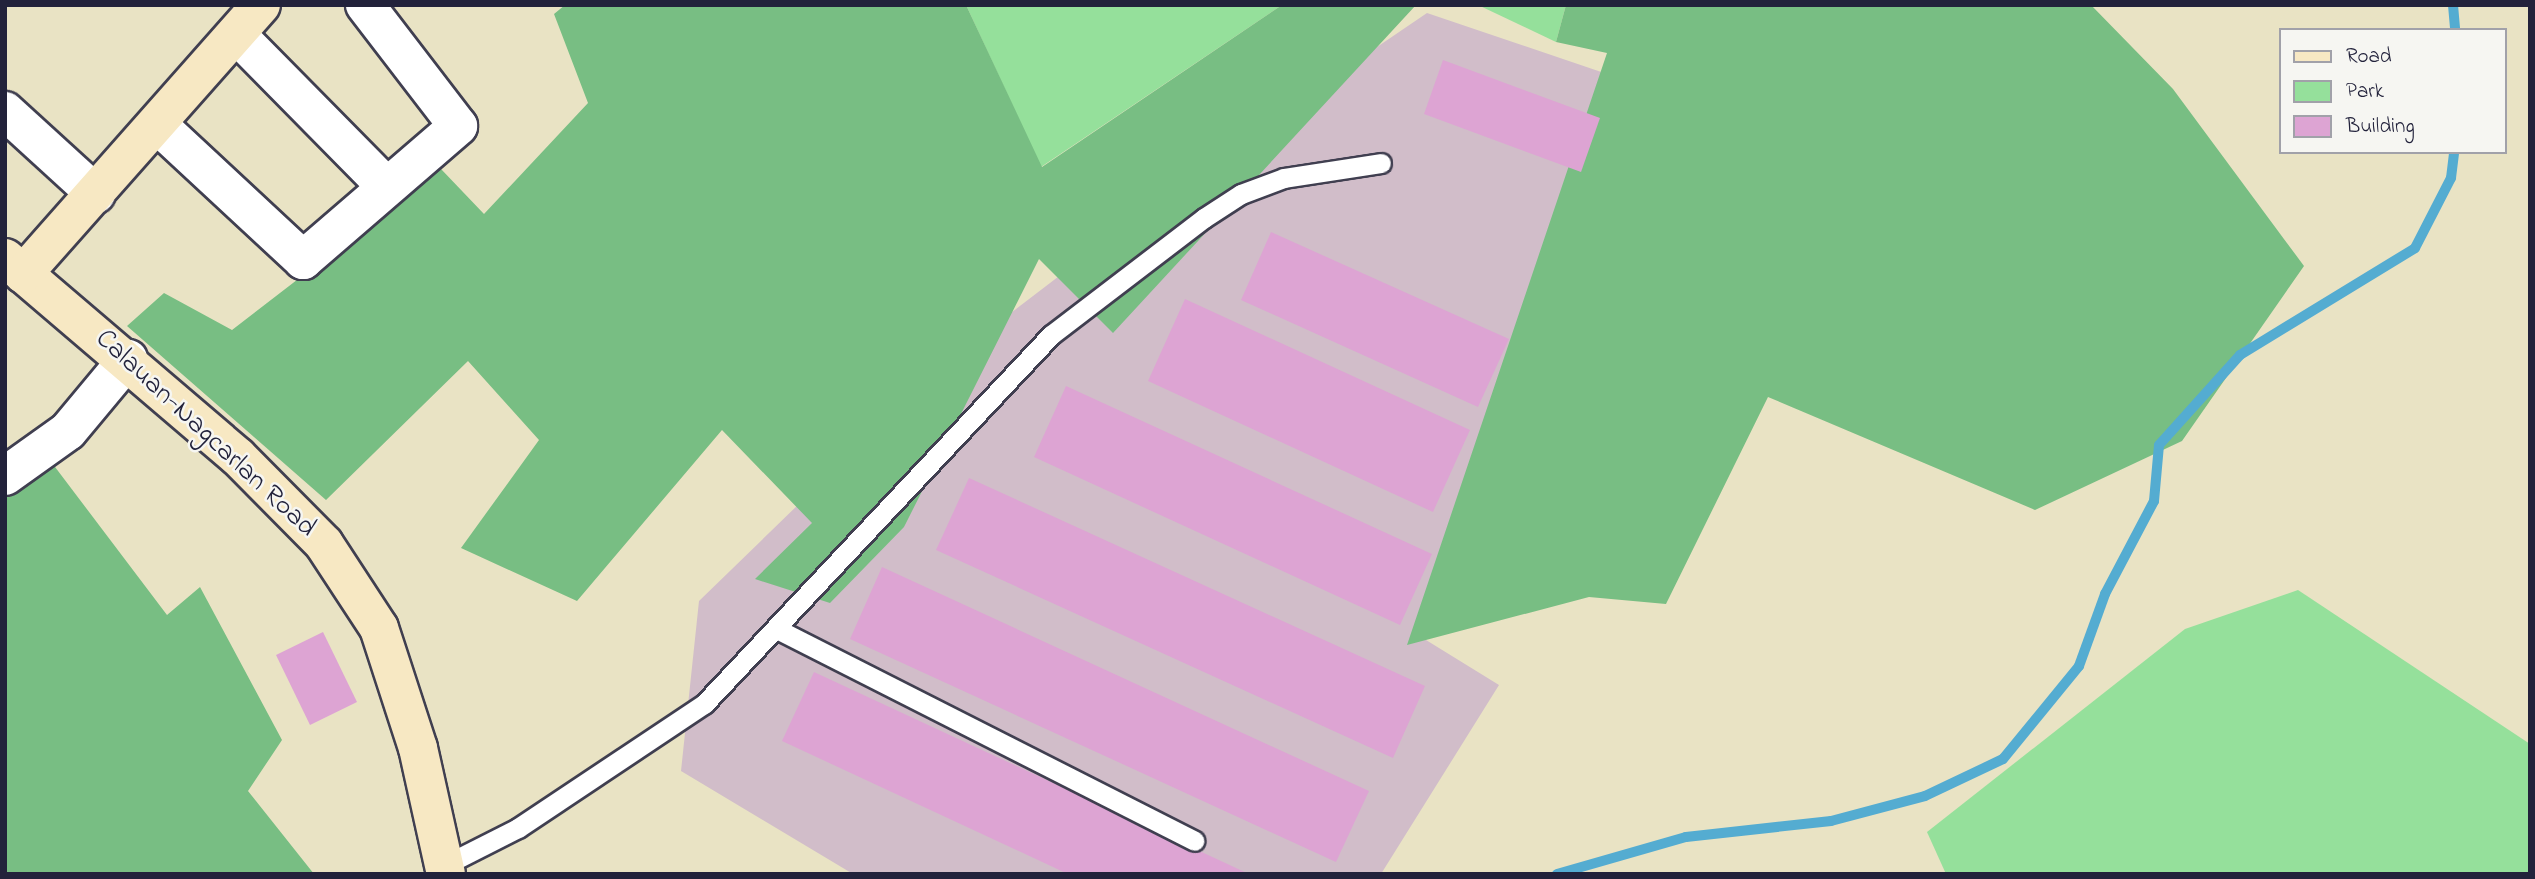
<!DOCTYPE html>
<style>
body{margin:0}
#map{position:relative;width:2535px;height:879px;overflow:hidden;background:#e9e3c4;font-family:"Indie Flower",sans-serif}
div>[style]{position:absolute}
.industrial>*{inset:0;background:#d1bdc9}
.green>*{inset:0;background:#95e09b}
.forest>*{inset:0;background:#78be83}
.stream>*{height:10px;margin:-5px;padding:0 5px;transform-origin:5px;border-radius:5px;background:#54acd1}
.building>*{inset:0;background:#dda4d3}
.roads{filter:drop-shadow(2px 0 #403f50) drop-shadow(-2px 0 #403f50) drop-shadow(0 2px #403f50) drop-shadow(0 -2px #403f50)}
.lane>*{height:19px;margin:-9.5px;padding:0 9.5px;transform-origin:9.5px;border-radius:9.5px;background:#fff}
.street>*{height:38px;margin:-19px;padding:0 19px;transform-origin:19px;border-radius:19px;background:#fff}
.secondary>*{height:38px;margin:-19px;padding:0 19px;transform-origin:19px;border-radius:19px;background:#f7e8c3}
span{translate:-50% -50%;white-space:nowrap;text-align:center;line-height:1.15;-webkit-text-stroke:5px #f6f6f2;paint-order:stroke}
.street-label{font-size:28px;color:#22223b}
.frame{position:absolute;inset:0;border:7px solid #22223b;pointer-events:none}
.legend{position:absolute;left:2279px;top:28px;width:228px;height:126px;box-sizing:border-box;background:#f6f6f2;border:2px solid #a1a1a9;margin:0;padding:9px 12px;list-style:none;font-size:21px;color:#22223b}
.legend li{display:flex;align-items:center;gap:14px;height:35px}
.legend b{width:35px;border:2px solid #a1a1a9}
</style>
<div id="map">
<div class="industrial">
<i style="clip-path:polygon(1427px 13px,1666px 94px,1426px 640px,1499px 685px,1381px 874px,853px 874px,681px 771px,699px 601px,940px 367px,1215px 157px)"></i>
</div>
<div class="green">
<i style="clip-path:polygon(966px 5px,1282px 5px,1041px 167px)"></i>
<i style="clip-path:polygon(1478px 5px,1566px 5px,1556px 42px)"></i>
<i style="clip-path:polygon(2298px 590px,2530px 744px,2530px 874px,1946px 874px,1927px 832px,2185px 629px)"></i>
</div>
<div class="forest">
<i style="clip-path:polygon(565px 5px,966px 5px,1042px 167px,1282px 5px,1416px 5px,1113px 333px,1039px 259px,904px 527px,830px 603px,755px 579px,812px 523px,722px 430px,577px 601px,461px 548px,539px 440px,468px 361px,326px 500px,127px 326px,164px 293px,232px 330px,441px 169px,484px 214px,588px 103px,554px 14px)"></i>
<i style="clip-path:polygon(1566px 5px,2091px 5px,2173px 89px,2304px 266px,2182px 441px,2035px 510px,1768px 397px,1666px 604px,1589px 597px,1407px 645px,1607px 53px,1556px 42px)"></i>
<i style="clip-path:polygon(49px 459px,167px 615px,200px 587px,282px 740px,248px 791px,314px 874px,5px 874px,5px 492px)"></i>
</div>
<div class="stream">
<i style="left:2453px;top:5px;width:25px;rotate:85deg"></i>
<i style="left:1557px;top:874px;width:134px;rotate:-16deg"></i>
<i style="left:1686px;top:837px;width:146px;rotate:-6.3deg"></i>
<i style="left:1831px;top:821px;width:97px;rotate:-14.9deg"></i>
<i style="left:1925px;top:796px;width:86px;rotate:-25.4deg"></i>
<i style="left:2003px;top:759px;width:120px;rotate:-50.7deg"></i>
<i style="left:2079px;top:666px;width:77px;rotate:-70.1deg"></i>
<i style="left:2105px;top:594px;width:105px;rotate:-62.2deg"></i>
<i style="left:2154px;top:501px;width:56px;rotate:-84.9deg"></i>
<i style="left:2159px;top:445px;width:121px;rotate:-48deg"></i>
<i style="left:2240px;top:355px;width:205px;rotate:-31.4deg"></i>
<i style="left:2415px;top:248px;width:79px;rotate:-62.8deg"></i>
<i style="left:2451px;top:178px;width:26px;rotate:-83deg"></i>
</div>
<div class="building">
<i style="clip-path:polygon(1443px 60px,1600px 118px,1581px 172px,1424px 114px)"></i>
<i style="clip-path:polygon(1271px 232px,1509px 339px,1478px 407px,1241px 300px)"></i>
<i style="clip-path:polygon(1185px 299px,1470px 430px,1433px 512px,1148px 381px)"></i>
<i style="clip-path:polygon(1066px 386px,1432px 554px,1400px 625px,1034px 457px)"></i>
<i style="clip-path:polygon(969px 478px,1425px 686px,1393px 758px,936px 550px)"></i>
<i style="clip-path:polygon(882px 567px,1369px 791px,1336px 862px,850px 639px)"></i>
<i style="clip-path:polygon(323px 632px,357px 702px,310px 725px,276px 655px)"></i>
<i style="clip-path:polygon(814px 672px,1249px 874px,1068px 874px,782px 741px)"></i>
</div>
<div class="roads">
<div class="lane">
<i style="left:777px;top:629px;width:468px;rotate:26.9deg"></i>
<i style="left:445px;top:865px;width:82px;rotate:-26.9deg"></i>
<i style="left:518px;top:828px;width:224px;rotate:-33.7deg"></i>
<i style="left:704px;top:704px;width:507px;rotate:-46.76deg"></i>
<i style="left:1051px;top:335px;width:193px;rotate:-37.4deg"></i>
<i style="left:1204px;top:218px;width:44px;rotate:-33deg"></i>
<i style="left:1241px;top:194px;width:46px;rotate:-20.4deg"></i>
<i style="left:1284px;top:178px;width:98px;rotate:-8.8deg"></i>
</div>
<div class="street">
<i style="left:236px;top:34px;width:214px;rotate:45.4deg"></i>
<i style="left:5px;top:111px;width:123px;rotate:42.4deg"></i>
<i style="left:159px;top:126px;width:197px;rotate:42.9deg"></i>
<i style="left:303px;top:260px;width:205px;rotate:-40.8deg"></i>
<i style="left:458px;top:126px;width:153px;rotate:-127.5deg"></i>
<i style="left:5px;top:476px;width:77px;rotate:-35.5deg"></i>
<i style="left:68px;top:431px;width:94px;rotate:-50.2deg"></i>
</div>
<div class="secondary">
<i style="left:5px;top:258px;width:306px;rotate:40.5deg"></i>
<i style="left:238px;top:457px;width:122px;rotate:45.3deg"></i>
<i style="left:324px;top:544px;width:100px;rotate:56.8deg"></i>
<i style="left:379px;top:628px;width:126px;rotate:72deg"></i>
<i style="left:418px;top:748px;width:129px;rotate:77.5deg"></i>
<i style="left:23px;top:274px;width:359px;rotate:-48.5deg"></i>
</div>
</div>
<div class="street-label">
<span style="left:205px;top:434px;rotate:43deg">Calauan-Nagcarlan Road</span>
</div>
<div class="frame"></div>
<ul class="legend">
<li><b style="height:9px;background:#f7e8c3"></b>Road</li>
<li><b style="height:19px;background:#95e09b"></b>Park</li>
<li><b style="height:19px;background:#dda4d3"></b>Building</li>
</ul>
</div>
